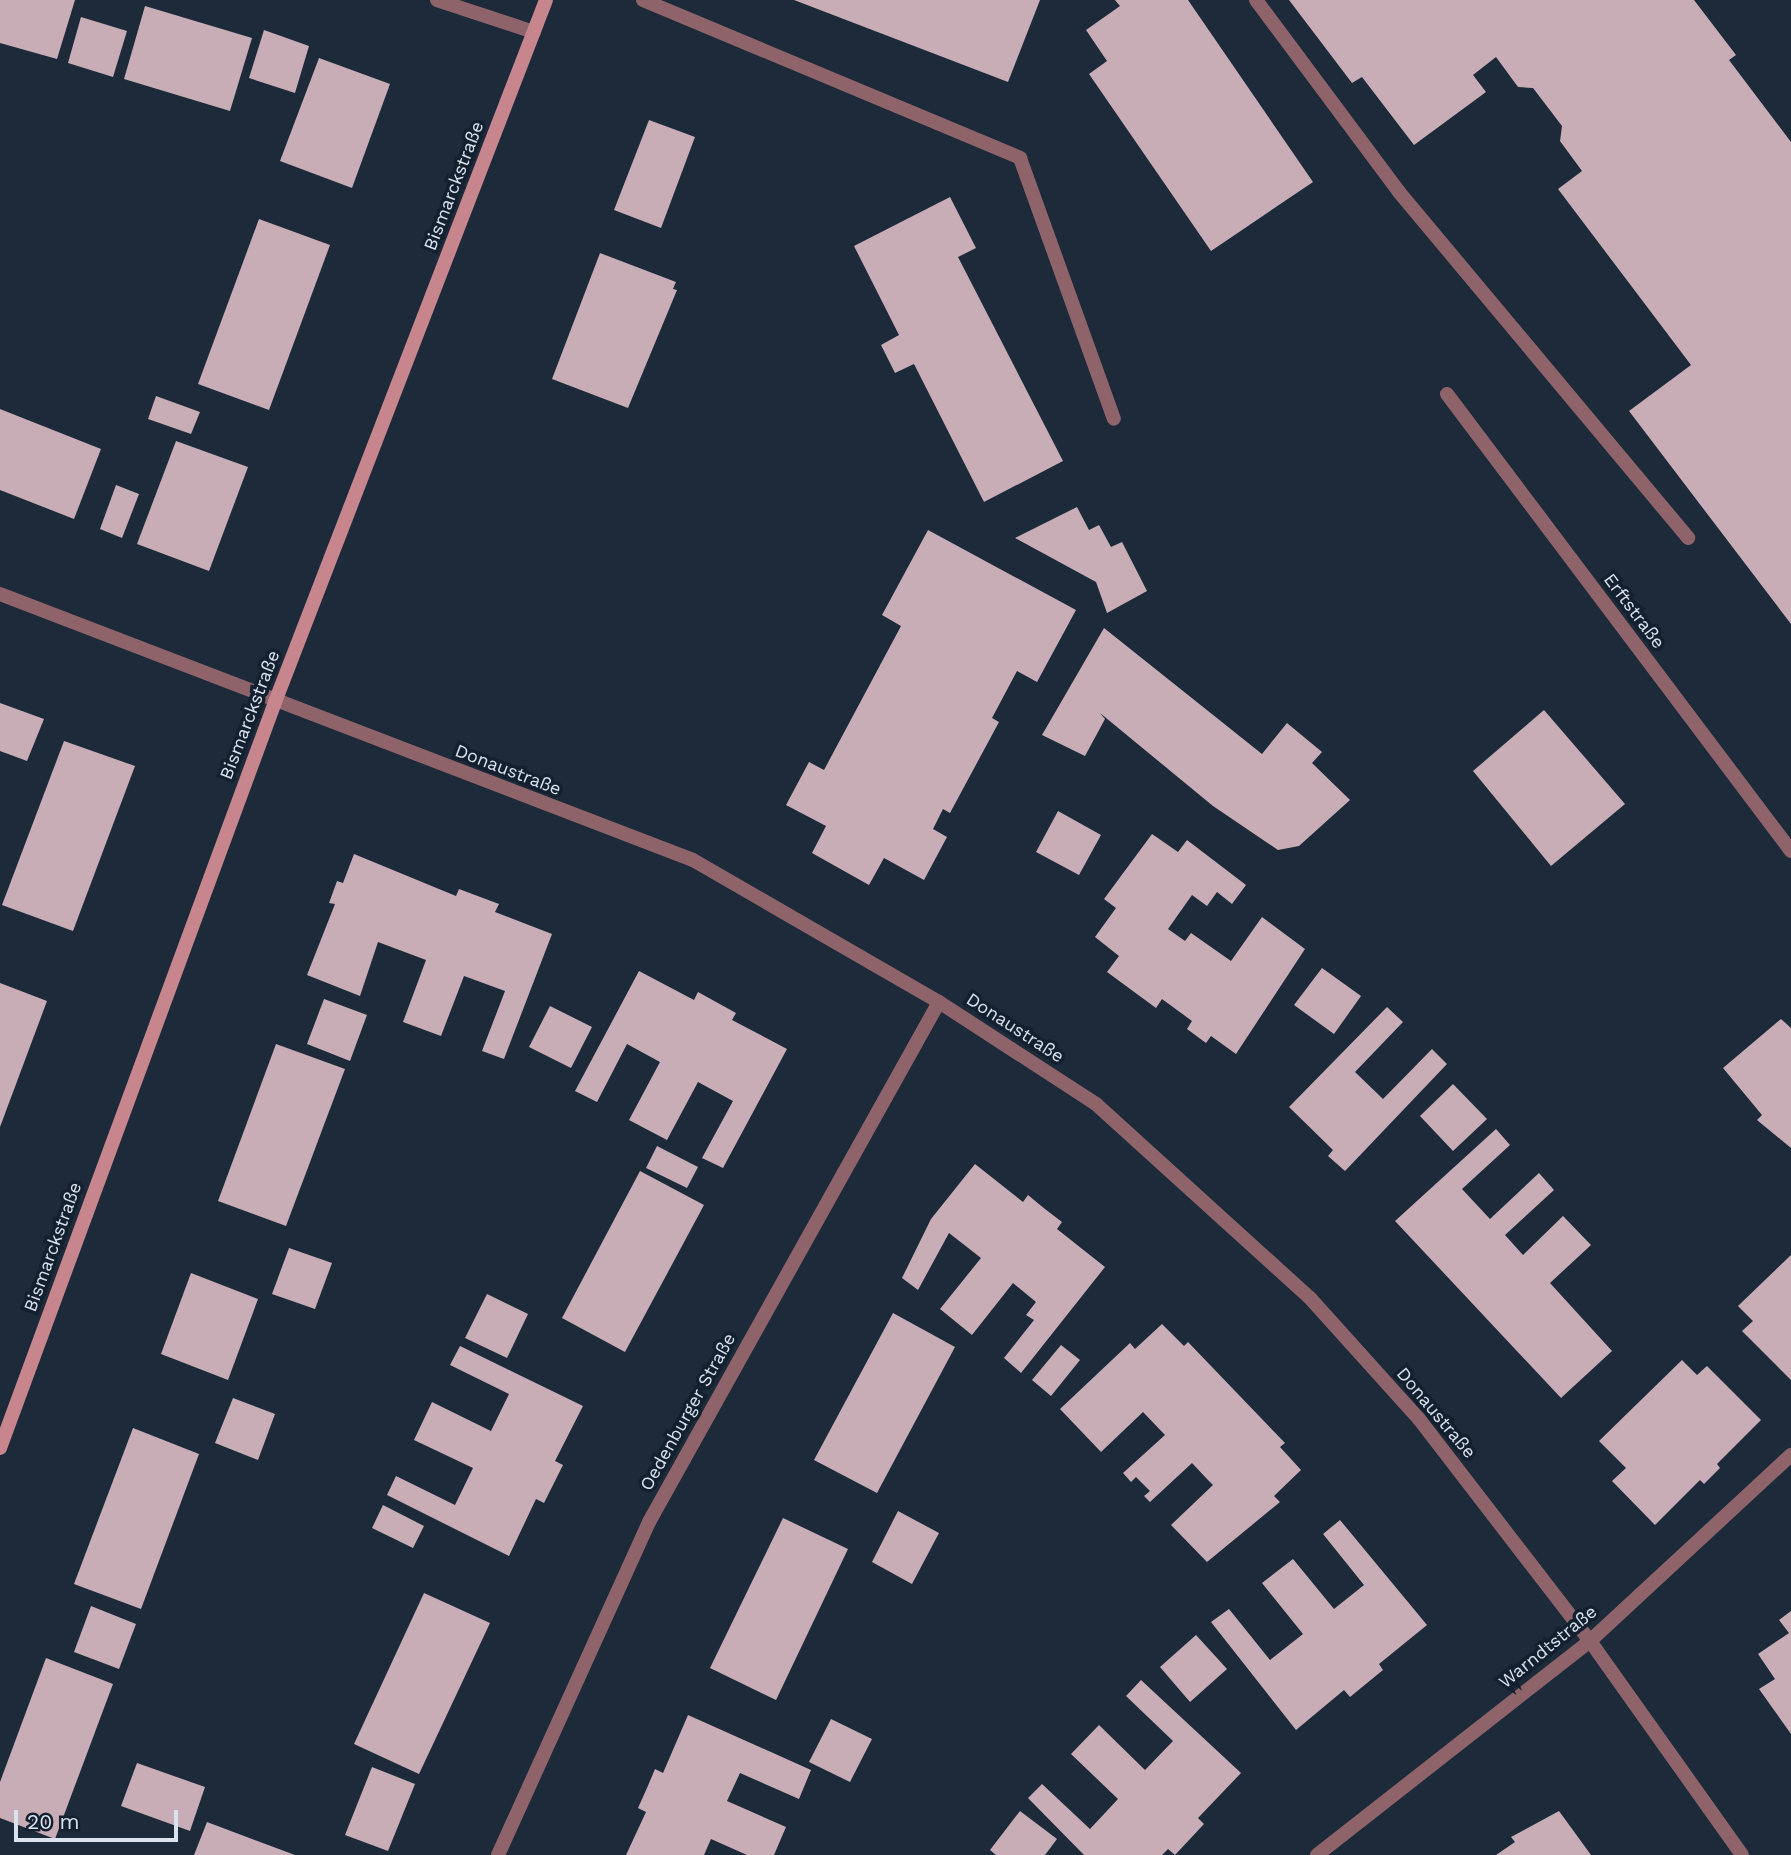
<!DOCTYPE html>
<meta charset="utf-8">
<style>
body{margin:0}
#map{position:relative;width:1791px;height:1855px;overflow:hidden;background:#1d2a39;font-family:"Work Sans",sans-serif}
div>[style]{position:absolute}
.building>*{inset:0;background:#c8adb6}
.lane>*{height:14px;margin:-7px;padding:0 7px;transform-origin:7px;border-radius:7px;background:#8e646a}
.street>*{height:14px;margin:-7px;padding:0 7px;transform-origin:7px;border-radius:7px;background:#8e646a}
.secondary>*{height:14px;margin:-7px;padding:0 7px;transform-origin:7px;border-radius:7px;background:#c7858e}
span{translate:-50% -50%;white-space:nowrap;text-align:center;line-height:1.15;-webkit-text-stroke:7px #13202f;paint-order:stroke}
.street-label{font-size:18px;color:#dae3ed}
.scale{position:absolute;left:14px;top:1810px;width:164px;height:32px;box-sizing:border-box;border:4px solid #dae3ed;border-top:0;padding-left:9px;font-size:21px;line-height:24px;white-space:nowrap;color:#dae3ed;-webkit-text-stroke:5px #13202f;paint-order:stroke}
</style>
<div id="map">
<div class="building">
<i style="clip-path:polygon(0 0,75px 0,57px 59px,0 43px)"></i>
<i style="clip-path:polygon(794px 0,1040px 0,1008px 82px)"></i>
<i style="clip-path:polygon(1115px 0,1188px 0,1313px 182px,1211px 251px,1089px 74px,1107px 61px,1086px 30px,1120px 6px)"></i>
<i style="clip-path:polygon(1289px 0,1694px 0,1736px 55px,1729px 60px,1791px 142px,1791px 624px,1629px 411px,1691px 365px,1558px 189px,1582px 171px,1560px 141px,1562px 126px,1533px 88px,1518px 87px,1496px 57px,1473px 75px,1486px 92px,1414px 145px,1362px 77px,1352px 83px)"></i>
<i style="clip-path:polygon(145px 6px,252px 38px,230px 111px,124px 79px)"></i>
<i style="clip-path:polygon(81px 17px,127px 31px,113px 77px,68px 63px)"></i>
<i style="clip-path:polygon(264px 30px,309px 46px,295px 93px,249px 78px)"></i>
<i style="clip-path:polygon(319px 58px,390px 84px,352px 188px,280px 161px)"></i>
<i style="clip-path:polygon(649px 120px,695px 137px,661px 228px,614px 210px)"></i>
<i style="clip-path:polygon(950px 197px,976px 248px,958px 257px,1063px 461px,984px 502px,914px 364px,895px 373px,881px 345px,899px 335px,854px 246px)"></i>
<i style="clip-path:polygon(259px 219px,330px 245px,269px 410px,198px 384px)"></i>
<i style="clip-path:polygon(600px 253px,676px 282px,673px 289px,677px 290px,628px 408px,552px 379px)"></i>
<i style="clip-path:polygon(156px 396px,200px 412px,191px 434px,148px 419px)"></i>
<i style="clip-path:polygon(0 409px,101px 449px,74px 519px,0 490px)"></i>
<i style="clip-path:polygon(176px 441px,248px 467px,209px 571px,137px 544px)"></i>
<i style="clip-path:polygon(116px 485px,139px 494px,122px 538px,100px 529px)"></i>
<i style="clip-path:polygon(1077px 507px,1089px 530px,1099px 525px,1111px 547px,1122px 542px,1147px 591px,1107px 613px,1096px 582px,1015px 538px)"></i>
<i style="clip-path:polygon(928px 530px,1076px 610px,1037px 682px,1017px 671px,992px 718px,999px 722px,950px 813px,943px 809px,933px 829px,947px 837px,924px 880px,884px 858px,869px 885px,812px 853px,826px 826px,786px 805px,809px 762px,824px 770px,901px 626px,882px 615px)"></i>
<i style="clip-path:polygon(1104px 628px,1262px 754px,1287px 723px,1322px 752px,1312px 763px,1350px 800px,1299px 846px,1278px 850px,1213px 806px,1100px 713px,1105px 719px,1085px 756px,1042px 735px)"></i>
<i style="clip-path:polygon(0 703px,44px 719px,27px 761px,0 751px)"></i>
<i style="clip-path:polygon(1544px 710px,1625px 804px,1551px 866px,1473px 771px)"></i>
<i style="clip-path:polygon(64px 741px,135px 766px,73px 931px,2px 905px)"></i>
<i style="clip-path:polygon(1058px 811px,1101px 835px,1079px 875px,1036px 852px)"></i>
<i style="clip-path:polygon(1152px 834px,1178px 852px,1187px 840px,1246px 885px,1232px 904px,1217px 892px,1207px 906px,1192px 895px,1168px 929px,1185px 941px,1191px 933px,1231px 961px,1262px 917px,1305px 949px,1236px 1054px,1211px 1036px,1206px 1043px,1187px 1029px,1192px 1021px,1162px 999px,1156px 1008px,1107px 972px,1119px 956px,1095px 937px,1116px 908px,1104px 899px)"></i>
<i style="clip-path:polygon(354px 854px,456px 896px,459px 889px,499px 904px,495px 912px,552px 934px,504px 1059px,482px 1051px,505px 991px,464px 976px,441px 1036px,403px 1022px,426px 960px,378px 942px,360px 996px,307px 975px,335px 904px,329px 903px,337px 881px,343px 883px)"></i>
<i style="clip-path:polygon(1322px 968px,1361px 996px,1334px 1034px,1294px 1005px)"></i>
<i style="clip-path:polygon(639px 971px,694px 1000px,698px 992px,736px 1013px,732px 1020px,787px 1049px,723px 1168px,702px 1158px,733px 1101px,698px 1082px,667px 1140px,629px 1120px,660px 1062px,627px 1044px,597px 1102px,575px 1091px)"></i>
<i style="clip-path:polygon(0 983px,47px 1001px,0 1127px)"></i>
<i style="clip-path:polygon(324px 999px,367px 1015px,350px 1061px,307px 1044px)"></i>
<i style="clip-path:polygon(550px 1006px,592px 1027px,571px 1068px,529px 1047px)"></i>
<i style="clip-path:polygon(1387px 1007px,1403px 1022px,1355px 1072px,1383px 1099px,1432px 1049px,1447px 1064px,1345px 1171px,1328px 1156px,1333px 1150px,1289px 1107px)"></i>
<i style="clip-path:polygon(1781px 1019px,1791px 1028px,1791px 1148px,1757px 1120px,1762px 1115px,1723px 1068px)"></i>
<i style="clip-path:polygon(276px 1044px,345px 1069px,286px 1226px,218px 1201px)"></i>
<i style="clip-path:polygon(1453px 1084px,1487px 1119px,1453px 1151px,1420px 1116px)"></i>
<i style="clip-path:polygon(1496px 1129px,1510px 1145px,1462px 1189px,1490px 1219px,1539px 1173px,1554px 1190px,1505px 1235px,1523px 1255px,1563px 1216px,1591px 1245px,1550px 1283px,1612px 1351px,1561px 1398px,1395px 1221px)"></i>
<i style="clip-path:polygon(657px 1146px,698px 1167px,687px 1188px,646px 1168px)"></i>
<i style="clip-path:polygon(975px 1164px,1023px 1202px,1028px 1195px,1045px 1209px,1062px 1222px,1057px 1229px,1105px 1267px,1021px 1373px,1004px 1358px,1034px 1320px,1026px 1315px,1036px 1302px,1013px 1283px,972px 1335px,940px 1309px,981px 1258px,949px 1233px,918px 1290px,902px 1278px,931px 1219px)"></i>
<i style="clip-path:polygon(640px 1171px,704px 1205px,625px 1352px,562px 1318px)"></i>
<i style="clip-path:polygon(289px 1248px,332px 1263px,315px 1309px,272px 1294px)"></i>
<i style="clip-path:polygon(1791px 1255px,1791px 1380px,1742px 1331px,1753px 1321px,1738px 1306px)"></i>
<i style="clip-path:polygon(191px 1273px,258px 1299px,228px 1380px,161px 1354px)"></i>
<i style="clip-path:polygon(487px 1294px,528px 1314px,507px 1358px,465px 1338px)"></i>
<i style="clip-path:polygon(893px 1313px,955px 1347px,877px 1493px,814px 1460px)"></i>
<i style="clip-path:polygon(1162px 1324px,1184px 1346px,1188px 1342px,1285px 1443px,1280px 1447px,1301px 1470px,1274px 1496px,1280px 1502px,1207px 1562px,1171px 1525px,1213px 1485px,1207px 1479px,1192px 1463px,1150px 1502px,1144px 1496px,1150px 1491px,1136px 1477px,1131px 1482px,1123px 1473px,1165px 1435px,1143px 1412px,1101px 1452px,1060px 1409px,1130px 1343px,1135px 1349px)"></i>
<i style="clip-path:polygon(1061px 1345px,1080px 1360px,1051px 1396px,1032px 1380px)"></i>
<i style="clip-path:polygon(460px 1346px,583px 1406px,555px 1461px,563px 1465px,544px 1503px,536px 1499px,509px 1556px,387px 1495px,396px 1476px,455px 1505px,473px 1468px,414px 1440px,432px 1402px,491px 1431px,509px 1394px,450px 1365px)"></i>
<i style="clip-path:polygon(1682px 1360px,1697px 1375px,1707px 1366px,1761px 1420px,1717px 1464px,1720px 1468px,1704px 1484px,1700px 1480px,1655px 1525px,1612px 1481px,1626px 1468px,1599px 1441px)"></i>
<i style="clip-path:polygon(233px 1398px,275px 1414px,258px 1460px,215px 1443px)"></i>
<i style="clip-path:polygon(133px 1428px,199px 1454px,141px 1609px,74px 1584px)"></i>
<i style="clip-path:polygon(383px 1505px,424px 1526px,413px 1548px,372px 1528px)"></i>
<i style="clip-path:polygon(898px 1511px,939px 1533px,912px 1584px,872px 1562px)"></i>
<i style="clip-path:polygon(783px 1518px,848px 1549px,776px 1700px,710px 1668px)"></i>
<i style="clip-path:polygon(1340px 1520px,1427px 1625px,1379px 1664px,1383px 1670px,1350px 1697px,1344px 1690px,1296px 1730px,1211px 1622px,1229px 1609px,1270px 1660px,1303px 1634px,1262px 1583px,1293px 1559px,1334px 1609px,1364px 1585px,1323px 1534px)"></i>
<i style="clip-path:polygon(424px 1593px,490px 1623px,419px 1774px,354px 1744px)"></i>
<i style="clip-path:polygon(91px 1606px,136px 1624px,119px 1669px,74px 1652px)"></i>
<i style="clip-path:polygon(1791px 1611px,1791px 1734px,1759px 1689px,1775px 1679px,1758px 1654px,1789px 1633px,1779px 1620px)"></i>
<i style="clip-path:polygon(1196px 1635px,1227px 1669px,1190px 1702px,1160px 1667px)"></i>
<i style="clip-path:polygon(46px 1658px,113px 1684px,55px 1839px,0 1818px,0 1782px)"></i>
<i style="clip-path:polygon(1141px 1680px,1241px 1773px,1198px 1818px,1204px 1824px,1175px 1855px,1168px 1849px,1162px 1855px,1084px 1855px,1028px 1798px,1042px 1784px,1090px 1829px,1118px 1799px,1071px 1754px,1099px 1725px,1145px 1770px,1173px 1741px,1126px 1696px)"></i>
<i style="clip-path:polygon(688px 1715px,811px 1770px,799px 1799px,740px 1773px,727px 1801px,786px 1827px,774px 1855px,747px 1855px,711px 1839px,704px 1855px,626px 1855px,646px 1812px,638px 1808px,647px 1788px,655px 1769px,663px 1773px)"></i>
<i style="clip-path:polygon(831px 1719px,872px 1739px,850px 1782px,809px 1762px)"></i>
<i style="clip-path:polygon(137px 1763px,205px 1787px,190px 1831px,121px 1806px)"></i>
<i style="clip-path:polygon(372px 1767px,415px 1784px,388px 1851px,345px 1835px)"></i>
<i style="clip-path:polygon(1020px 1811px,1057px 1839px,1045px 1855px,996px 1855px,990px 1850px)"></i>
<i style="clip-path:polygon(1559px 1811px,1591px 1855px,1496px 1855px,1515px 1842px,1511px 1837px)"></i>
<i style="clip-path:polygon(207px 1822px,295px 1855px,194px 1855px)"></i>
</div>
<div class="lane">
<i style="left:643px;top:0;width:409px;rotate:22.7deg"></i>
<i style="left:1020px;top:158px;width:277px;rotate:70.2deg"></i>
<i style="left:1256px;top:0;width:239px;rotate:53.3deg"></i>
<i style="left:1399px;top:192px;width:451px;rotate:50.1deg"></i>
<i style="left:1447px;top:394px;width:572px;rotate:53.03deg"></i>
</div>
<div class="street">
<i style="left:437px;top:0;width:102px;rotate:18.3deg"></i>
<i style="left:0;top:594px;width:742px;rotate:21deg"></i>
<i style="left:693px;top:860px;width:284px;rotate:30deg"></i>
<i style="left:939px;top:1002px;width:187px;rotate:33deg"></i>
<i style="left:1096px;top:1104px;width:289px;rotate:42.2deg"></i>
<i style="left:1310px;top:1298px;width:163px;rotate:48deg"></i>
<i style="left:1419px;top:1419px;width:280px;rotate:52.4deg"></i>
<i style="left:1590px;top:1641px;width:262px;rotate:54.6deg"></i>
<i style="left:498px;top:1855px;width:366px;rotate:-65.6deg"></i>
<i style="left:649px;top:1522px;width:595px;rotate:-60.85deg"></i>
<i style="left:1317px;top:1855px;width:347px;rotate:-38.1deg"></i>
<i style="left:1590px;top:1641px;width:274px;rotate:-42.8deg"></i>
</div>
<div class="secondary">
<i style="left:0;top:1448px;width:795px;rotate:-69.76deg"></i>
<i style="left:275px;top:702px;width:752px;rotate:-68.89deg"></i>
</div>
<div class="street-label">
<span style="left:454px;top:186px;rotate:-69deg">Bismarckstraße</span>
<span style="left:1634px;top:611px;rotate:53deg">Erftstraße</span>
<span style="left:250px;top:715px;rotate:-69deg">Bismarckstraße</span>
<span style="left:508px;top:770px;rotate:21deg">Donaustraße</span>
<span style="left:1015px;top:1028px;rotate:33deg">Donaustraße</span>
<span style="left:53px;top:1247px;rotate:-70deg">Bismarckstraße</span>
<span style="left:688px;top:1412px;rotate:-61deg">Oedenburger Straße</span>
<span style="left:1436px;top:1413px;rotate:50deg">Donaustraße</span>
<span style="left:1548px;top:1647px;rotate:-39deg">Warndtstraße</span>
</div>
<div class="scale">20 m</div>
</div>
